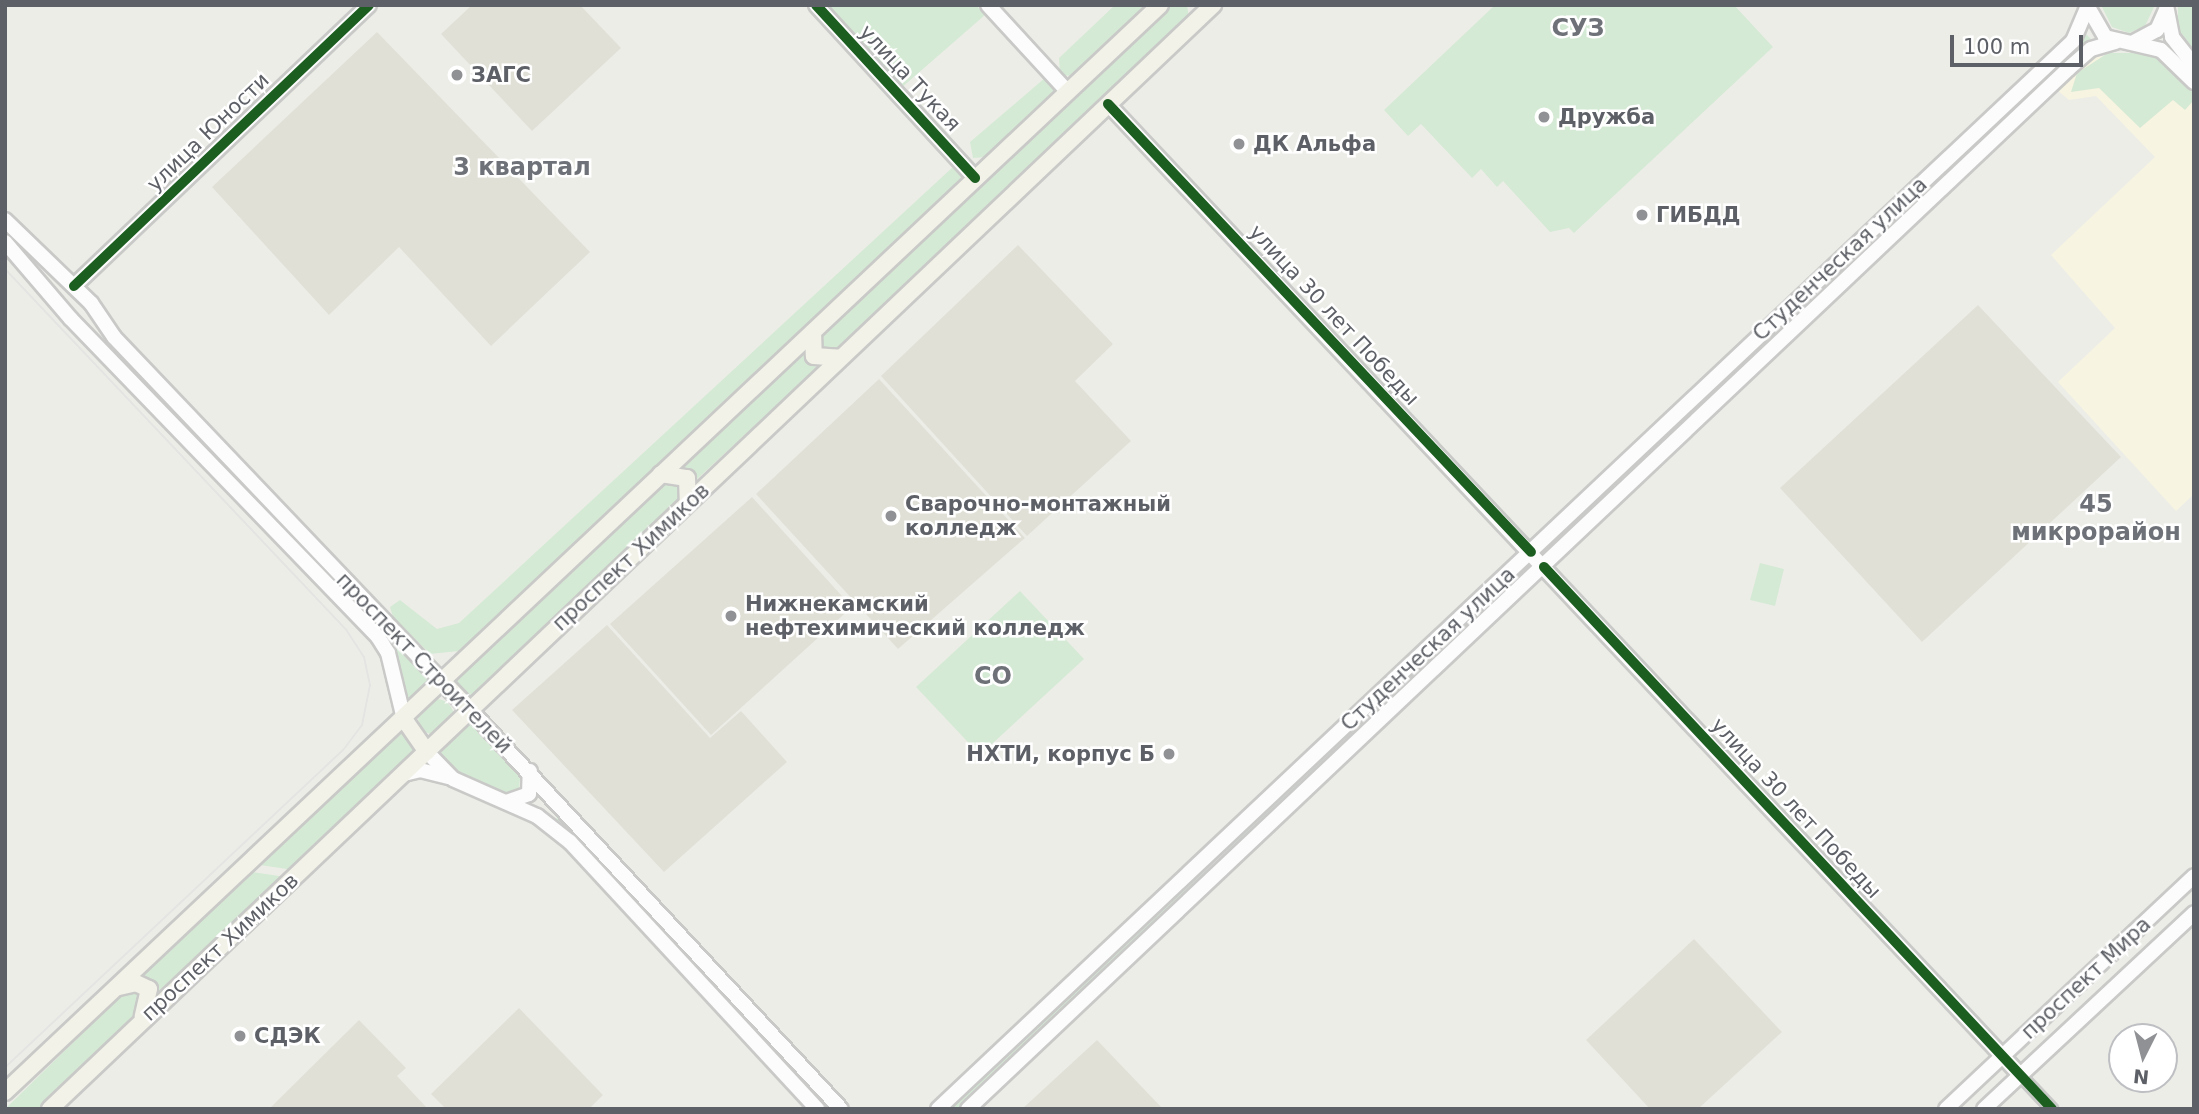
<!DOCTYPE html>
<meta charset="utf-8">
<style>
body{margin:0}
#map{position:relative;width:2199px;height:1114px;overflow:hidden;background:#edede8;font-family:"DejaVu Sans",sans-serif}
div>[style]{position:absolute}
.commercial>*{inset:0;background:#f7f4e1}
.education>*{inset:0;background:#e1e0d7}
.green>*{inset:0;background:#d5ead5}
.round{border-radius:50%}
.roads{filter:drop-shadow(2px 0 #c9cac8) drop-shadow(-2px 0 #c9cac8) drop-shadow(0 2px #c9cac8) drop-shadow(0 -2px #c9cac8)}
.street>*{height:10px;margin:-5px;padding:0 5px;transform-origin:5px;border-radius:5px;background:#fcfcfc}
.secondary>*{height:14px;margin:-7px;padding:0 7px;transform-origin:7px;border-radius:7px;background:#fcfcfc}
.primary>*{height:16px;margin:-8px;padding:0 8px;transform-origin:8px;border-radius:8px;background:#f3f2e8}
.tram>*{height:2px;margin:-1px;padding:0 1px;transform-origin:1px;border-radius:1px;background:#e4e4e3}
.cycleway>*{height:10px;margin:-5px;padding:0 5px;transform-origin:5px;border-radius:5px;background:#1b5e20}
.dots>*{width:19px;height:19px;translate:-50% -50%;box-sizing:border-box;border:4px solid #fff;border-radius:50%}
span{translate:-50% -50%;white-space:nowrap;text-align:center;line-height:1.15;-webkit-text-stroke:5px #fff;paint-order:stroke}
.poi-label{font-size:21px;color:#5d6066;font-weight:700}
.left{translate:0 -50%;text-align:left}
.right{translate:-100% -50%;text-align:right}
.street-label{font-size:21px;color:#5d6066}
.quarter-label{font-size:24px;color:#6e7278;font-weight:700}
.frame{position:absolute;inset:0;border:7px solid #5d6066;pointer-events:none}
.north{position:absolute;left:2108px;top:1023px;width:70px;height:70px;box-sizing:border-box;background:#fff;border:2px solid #bebfc2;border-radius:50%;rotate:186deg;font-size:19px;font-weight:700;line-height:28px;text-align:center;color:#5d6066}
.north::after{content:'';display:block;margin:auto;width:24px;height:32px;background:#8f9194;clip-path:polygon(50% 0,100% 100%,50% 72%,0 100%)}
.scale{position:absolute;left:1950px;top:35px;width:133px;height:32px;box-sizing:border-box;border:4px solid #5d6066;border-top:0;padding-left:9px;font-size:21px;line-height:24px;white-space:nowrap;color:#5d6066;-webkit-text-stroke:5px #fff;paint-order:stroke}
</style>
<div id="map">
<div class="commercial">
<i style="clip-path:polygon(2140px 52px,2194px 84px,2194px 494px,2176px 511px,2058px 382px,2115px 328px,2051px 255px,2155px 157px,2096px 96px,2069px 100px,2057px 90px,2095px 57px)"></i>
</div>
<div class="education">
<i style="clip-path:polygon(472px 5px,580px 5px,621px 48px,532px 131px,441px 34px)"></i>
<i style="clip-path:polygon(377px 32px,590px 252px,491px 346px,399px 247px,329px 315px,212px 187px)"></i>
<i style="clip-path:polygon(1018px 245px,1113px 344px,1075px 381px,1131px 441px,1027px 536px,881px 376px)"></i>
<i style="clip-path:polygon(1978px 305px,2121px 457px,1922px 642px,1780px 488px)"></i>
<i style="clip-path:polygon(879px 379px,1025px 538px,898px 649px,756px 494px)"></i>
<i style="clip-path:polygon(752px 497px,852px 607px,711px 735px,610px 624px)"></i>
<i style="clip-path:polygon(607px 625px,710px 738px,741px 711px,787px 762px,664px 872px,512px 710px)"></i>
<i style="clip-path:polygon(1694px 939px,1782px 1032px,1698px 1109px,1650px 1109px,1586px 1040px)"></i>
<i style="clip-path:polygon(519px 1008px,603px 1095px,589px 1109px,446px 1109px,431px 1094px)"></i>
<i style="clip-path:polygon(359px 1020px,406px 1068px,397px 1076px,428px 1109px,269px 1109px)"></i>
<i style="clip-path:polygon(1097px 1040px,1163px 1109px,1022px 1109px)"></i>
</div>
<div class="green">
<i style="clip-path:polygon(824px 5px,976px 5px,985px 15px,900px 89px)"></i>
<i style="clip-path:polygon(1115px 5px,1148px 5px,1073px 76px,1060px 75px,1059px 58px)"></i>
<i style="clip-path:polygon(1168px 5px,1187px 5px,1189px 18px,835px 354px,820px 355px,819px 336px)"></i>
<i style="clip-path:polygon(1495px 5px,1734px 5px,1773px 47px,1574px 233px,1569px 228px,1550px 232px,1503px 181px,1497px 187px,1481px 169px,1472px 178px,1421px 124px,1408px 136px,1384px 110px)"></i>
<i style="clip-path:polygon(2101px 5px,2155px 5px,2145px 26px,2129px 33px,2112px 27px)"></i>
<i style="clip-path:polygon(2178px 5px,2194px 5px,2194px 50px,2178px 29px)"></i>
<i style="clip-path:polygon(2086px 34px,2091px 39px,1768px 345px,1763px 340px)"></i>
<i style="clip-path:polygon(2108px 53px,2158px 53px,2194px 84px,2194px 100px,2185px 110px,2173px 100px,2140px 128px,2099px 88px,2071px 92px,2077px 73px)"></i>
<i style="clip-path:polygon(1046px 77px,1054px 85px,1053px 96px,988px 157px,973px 158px,970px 142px)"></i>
<i style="clip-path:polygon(954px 166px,962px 174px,959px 183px,459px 651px,430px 654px,393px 617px,390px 607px,400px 600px,437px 629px,459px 623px)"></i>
<i style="clip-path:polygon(106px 334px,430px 679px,406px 703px,382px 633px,102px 337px)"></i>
<i style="clip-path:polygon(1757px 347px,1761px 351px,1636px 469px,1631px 464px)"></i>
<i style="clip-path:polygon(801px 351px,817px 368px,696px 480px,682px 466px)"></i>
<i style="clip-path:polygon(1623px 472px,1628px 477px,1545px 549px,1545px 547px)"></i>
<i style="clip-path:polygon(667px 481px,680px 484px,679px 501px,471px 701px,454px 681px)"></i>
<i style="clip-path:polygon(1526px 563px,1531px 569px,1231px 853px,1226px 848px)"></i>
<i style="clip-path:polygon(1760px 563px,1784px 569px,1775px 606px,1750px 600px)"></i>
<i style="clip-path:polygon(1020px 591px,1084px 659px,980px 755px,916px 687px)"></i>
<i class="round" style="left:418px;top:699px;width:36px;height:36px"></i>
<i style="clip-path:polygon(472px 722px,520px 776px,519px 793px,503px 795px,459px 776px,436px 754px)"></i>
<i style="clip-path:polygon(401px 732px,416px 748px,293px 870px,260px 865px)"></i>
<i style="clip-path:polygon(558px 815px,834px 1109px,555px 821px)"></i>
<i style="clip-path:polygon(1206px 868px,1210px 873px,960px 1109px,949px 1109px)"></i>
<i style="clip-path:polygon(253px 872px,286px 877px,157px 993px,142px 975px)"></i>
<i style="clip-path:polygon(128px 989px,142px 990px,142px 1008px,47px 1101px,39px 1109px,5px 1109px)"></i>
</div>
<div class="roads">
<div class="street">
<i style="left:2020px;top:1075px;width:47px;rotate:46.7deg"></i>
</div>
<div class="secondary">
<i style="left:816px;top:5px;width:235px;rotate:47.4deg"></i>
<i style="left:988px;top:5px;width:117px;rotate:47.4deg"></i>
<i style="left:2166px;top:5px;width:33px;rotate:79deg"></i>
<i style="left:2172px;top:37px;width:36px;rotate:52deg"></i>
<i style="left:2088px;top:7px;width:34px;rotate:60deg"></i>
<i style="left:2105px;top:37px;width:57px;rotate:13.1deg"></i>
<i style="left:2161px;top:50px;width:46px;rotate:44.1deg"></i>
<i style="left:2134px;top:42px;width:26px;rotate:-28deg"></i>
<i style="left:2157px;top:30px;width:20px;rotate:-66deg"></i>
<i style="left:1108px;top:104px;width:1332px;rotate:46.79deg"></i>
<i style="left:5px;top:220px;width:120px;rotate:44deg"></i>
<i style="left:91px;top:303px;width:41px;rotate:55.9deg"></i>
<i style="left:114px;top:337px;width:477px;rotate:46.4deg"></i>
<i style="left:5px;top:242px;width:101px;rotate:49.4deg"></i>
<i style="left:71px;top:319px;width:442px;rotate:46deg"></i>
<i style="left:378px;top:637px;width:19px;rotate:58deg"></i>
<i style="left:388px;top:653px;width:68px;rotate:76.4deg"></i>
<i style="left:74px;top:286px;width:407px;rotate:-43.6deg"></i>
<i style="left:471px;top:711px;width:543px;rotate:47.09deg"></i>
<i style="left:427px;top:752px;width:37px;rotate:46deg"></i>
<i style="left:453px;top:779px;width:92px;rotate:23.8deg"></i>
<i style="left:537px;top:816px;width:42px;rotate:38.2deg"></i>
<i style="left:570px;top:842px;width:364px;rotate:47.2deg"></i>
<i style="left:404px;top:774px;width:16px;rotate:-14deg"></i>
<i style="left:420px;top:770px;width:29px;rotate:14deg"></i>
<i style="left:506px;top:802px;width:24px;rotate:-19deg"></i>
<i style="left:529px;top:794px;width:23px;rotate:-88deg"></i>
<i style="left:938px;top:1109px;width:1558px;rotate:-43.26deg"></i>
<i style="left:2073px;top:41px;width:38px;rotate:-67deg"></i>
<i style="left:968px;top:1109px;width:1514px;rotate:-43.39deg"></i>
<i style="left:2068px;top:69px;width:30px;rotate:-41deg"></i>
<i style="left:2091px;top:49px;width:26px;rotate:-16deg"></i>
<i style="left:1946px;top:1109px;width:340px;rotate:-43.2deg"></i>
<i style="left:1984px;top:1109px;width:287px;rotate:-43deg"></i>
</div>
<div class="primary">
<i style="left:813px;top:332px;width:24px;rotate:88deg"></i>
<i style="left:814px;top:356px;width:26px;rotate:4deg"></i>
<i style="left:661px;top:474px;width:26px;rotate:9deg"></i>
<i style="left:687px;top:478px;width:25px;rotate:88deg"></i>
<i style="left:443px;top:682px;width:40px;rotate:46deg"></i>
<i style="left:404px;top:719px;width:40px;rotate:55.1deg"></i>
<i style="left:119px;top:987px;width:17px;rotate:-13deg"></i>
<i style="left:136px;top:983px;width:14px;rotate:25deg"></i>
<i style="left:149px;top:989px;width:28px;rotate:103deg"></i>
<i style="left:5px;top:1092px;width:1586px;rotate:-43.26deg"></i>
<i style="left:50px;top:1109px;width:1604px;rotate:-43.51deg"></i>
</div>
</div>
<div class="tram">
<i style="left:5px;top:269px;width:498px;rotate:46.6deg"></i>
<i style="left:347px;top:631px;width:31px;rotate:57deg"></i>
<i style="left:364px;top:657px;width:29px;rotate:78deg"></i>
<i style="left:370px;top:685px;width:41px;rotate:101.3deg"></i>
<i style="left:362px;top:725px;width:31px;rotate:127deg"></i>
<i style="left:343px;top:750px;width:463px;rotate:136.8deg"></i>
</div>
<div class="cycleway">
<i style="left:816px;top:5px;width:235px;rotate:47.4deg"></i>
<i style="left:1108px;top:104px;width:616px;rotate:46.64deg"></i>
<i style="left:74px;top:286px;width:407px;rotate:-43.6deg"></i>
<i style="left:1544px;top:567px;width:743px;rotate:46.85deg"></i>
</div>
<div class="dots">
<i style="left:457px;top:75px;background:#8f9194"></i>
<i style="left:1544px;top:117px;background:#8f9194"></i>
<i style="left:1239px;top:144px;background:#8f9194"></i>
<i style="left:1642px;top:215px;background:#8f9194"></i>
<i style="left:891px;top:516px;background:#8f9194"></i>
<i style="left:731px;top:616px;background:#8f9194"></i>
<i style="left:1169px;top:754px;background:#8f9194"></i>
<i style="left:240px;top:1036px;background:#8f9194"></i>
</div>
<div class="poi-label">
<span class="left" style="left:471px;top:75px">ЗАГС</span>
<span class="left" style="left:1558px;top:117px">Дружба</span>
<span class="left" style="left:1253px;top:144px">ДК Альфа</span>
<span class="left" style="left:1656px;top:215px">ГИБДД</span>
<span class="left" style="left:905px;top:516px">Сварочно-монтажный<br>колледж</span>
<span class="left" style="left:745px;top:616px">Нижнекамский<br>нефтехимический колледж</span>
<span class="right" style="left:1155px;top:754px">НХТИ, корпус Б</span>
<span class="left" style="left:254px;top:1036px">СДЭК</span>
</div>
<div class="street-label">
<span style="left:910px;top:78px;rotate:47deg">улица Тукая</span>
<span style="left:208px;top:132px;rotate:-44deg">улица Юности</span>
<span style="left:1840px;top:259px;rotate:-43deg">Студенческая улица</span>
<span style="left:1334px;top:315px;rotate:47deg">улица 30 лет Победы</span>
<span style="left:631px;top:557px;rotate:-43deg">проспект Химиков</span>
<span style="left:1428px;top:649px;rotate:-43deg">Студенческая улица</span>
<span style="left:424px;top:663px;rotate:46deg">проспект Строителей</span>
<span style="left:1796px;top:808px;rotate:47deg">улица 30 лет Победы</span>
<span style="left:220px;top:947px;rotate:-43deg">проспект Химиков</span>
<span style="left:2086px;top:978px;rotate:-43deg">проспект Мира</span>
</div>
<div class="quarter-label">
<span style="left:1578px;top:29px">СУЗ</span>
<span style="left:522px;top:168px">3 квартал</span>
<span style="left:2096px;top:519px">45<br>микрорайон</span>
<span style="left:993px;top:677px">СО</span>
</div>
<div class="frame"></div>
<div class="north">N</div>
<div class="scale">100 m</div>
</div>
